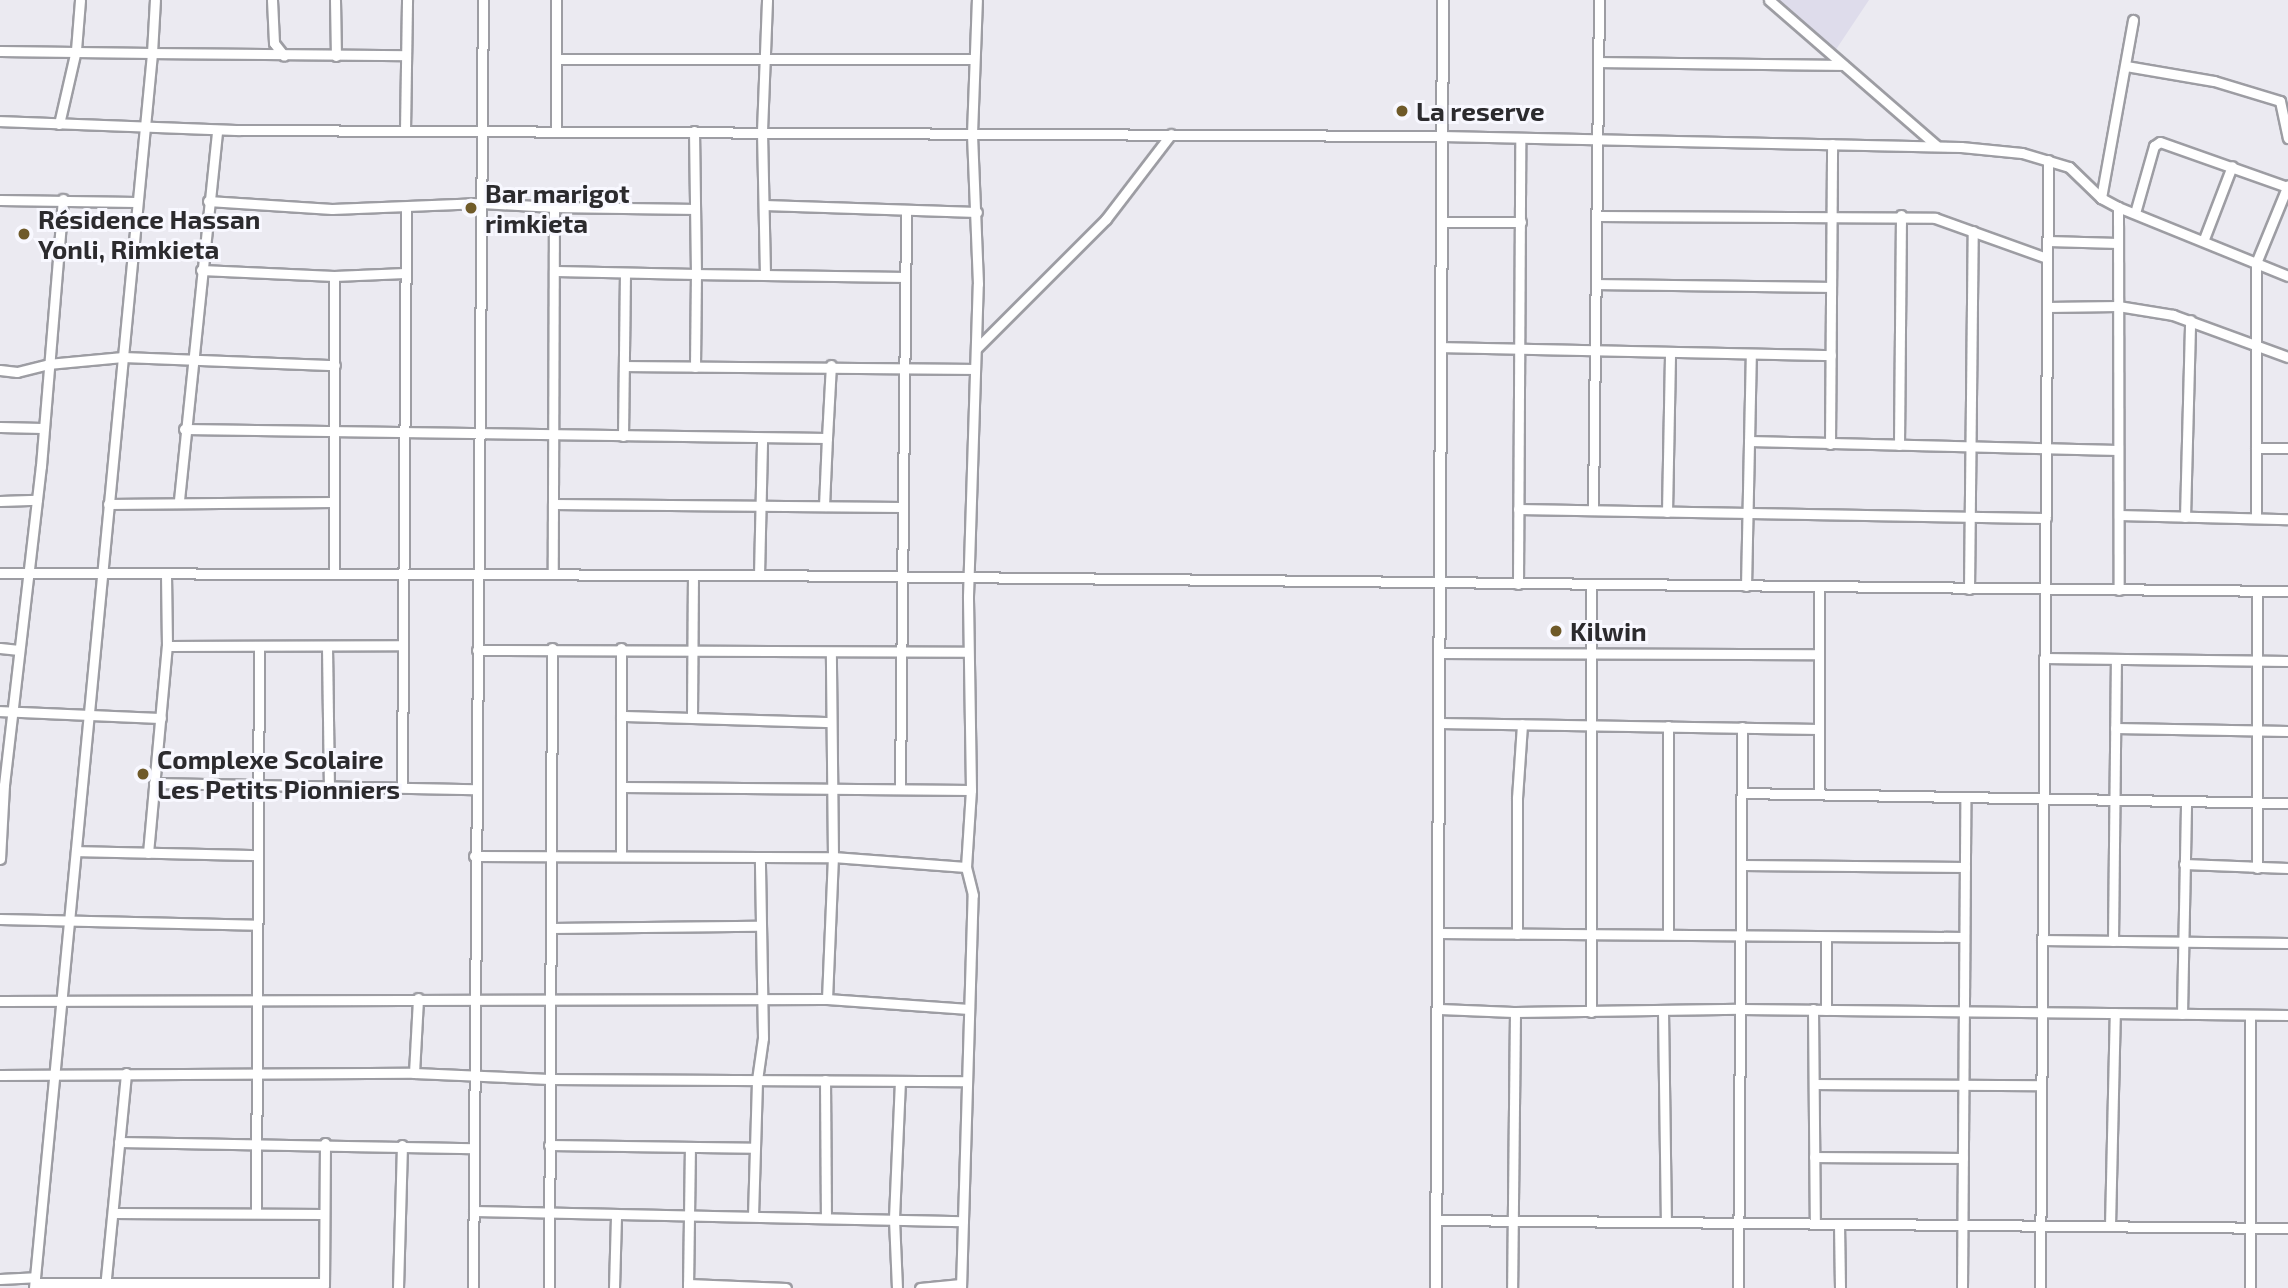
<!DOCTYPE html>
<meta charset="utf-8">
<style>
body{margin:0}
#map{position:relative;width:2288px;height:1288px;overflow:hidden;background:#ebeaf1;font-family:"Exo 2",sans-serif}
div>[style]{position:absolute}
.built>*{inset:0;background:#dedceb}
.roads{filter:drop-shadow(2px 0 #9d9da3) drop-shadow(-2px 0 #9d9da3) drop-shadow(0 2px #9d9da3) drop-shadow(0 -2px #9d9da3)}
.minor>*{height:9px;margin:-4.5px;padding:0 4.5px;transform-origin:4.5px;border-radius:4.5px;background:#fff}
.tertiary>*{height:10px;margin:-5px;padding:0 5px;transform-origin:5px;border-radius:5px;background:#fff}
.dots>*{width:19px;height:19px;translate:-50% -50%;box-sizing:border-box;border:4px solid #f8f8ff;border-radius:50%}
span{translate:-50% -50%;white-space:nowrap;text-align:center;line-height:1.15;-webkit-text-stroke:6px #f8f8ff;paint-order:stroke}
.poi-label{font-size:26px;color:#2c2b2e;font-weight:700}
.left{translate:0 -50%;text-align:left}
</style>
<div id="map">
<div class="built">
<i style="clip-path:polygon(1779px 0,1869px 0,1835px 51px)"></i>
</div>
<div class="roads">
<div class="minor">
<i style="left:272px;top:0;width:43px;rotate:87.3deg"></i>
<i style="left:274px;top:43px;width:16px;rotate:52deg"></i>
<i style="left:335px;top:0;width:56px;rotate:89deg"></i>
<i style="left:1769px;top:0;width:221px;rotate:41deg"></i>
<i style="left:0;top:51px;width:152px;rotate:0.8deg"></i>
<i style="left:152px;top:53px;width:53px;rotate:-86.8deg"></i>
<i style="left:556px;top:59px;width:417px"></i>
<i style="left:1599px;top:62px;width:244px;rotate:0.7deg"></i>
<i style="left:2126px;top:66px;width:89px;rotate:9.7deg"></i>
<i style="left:2214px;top:81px;width:69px;rotate:16.9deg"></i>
<i style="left:2280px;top:101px;width:38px;rotate:78deg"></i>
<i style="left:0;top:121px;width:238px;rotate:2.2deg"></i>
<i style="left:238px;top:130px;width:1203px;rotate:0.29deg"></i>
<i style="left:1441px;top:136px;width:520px;rotate:1.21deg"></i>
<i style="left:1961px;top:147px;width:61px;rotate:5.6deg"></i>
<i style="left:2022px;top:153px;width:49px;rotate:16.6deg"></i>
<i style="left:2069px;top:167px;width:45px;rotate:44.1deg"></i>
<i style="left:2101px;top:198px;width:19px;rotate:28deg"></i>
<i style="left:2118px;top:207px;width:183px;rotate:22.1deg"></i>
<i style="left:59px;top:124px;width:76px;rotate:-77.1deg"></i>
<i style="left:76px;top:50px;width:50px;rotate:-85.4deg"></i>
<i style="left:405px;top:130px;width:130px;rotate:-89.1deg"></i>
<i style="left:556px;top:130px;width:130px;rotate:-90deg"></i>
<i style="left:2101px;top:198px;width:181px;rotate:-79.8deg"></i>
<i style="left:0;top:200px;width:136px;rotate:0.8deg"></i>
<i style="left:208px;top:201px;width:124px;rotate:3.7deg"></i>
<i style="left:332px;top:209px;width:150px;rotate:-2.3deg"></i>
<i style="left:482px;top:203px;width:72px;rotate:3.2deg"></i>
<i style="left:554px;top:207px;width:367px;rotate:90.2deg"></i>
<i style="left:764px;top:205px;width:213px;rotate:1.9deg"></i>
<i style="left:554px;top:207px;width:139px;rotate:0.8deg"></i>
<i style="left:2118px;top:207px;width:383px;rotate:89.9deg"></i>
<i style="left:2135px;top:213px;width:70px;rotate:-74.2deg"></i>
<i style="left:2154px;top:146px;width:7px;rotate:-34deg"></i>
<i style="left:2160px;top:142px;width:135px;rotate:19.5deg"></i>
<i style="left:1597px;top:216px;width:338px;rotate:0.3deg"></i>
<i style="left:1935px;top:218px;width:119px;rotate:19.7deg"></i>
<i style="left:1441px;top:222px;width:80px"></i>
<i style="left:2204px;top:239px;width:78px;rotate:-69deg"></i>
<i style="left:2048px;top:241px;width:70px;rotate:1.6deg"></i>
<i style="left:201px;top:270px;width:133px;rotate:2.6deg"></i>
<i style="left:334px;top:276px;width:71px;rotate:-2.4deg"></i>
<i style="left:556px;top:271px;width:140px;rotate:1.2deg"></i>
<i style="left:696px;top:274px;width:143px;rotate:-90.8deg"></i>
<i style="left:765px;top:275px;width:144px;rotate:-91.2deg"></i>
<i style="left:762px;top:131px;width:131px;rotate:-87.8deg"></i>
<i style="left:334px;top:276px;width:298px;rotate:90deg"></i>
<i style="left:1596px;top:284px;width:235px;rotate:0.7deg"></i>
<i style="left:2047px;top:307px;width:71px;rotate:-0.8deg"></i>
<i style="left:2118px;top:306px;width:56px;rotate:9.3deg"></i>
<i style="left:2173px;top:315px;width:122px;rotate:20.1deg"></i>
<i style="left:1441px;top:347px;width:390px;rotate:1.2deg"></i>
<i style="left:977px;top:348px;width:182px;rotate:-45deg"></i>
<i style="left:1106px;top:219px;width:107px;rotate:-52.6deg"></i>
<i style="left:625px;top:366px;width:349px;rotate:0.5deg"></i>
<i style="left:695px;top:367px;width:93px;rotate:-89.4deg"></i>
<i style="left:696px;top:274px;width:206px;rotate:0.8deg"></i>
<i style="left:0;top:370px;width:17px;rotate:7deg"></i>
<i style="left:17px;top:372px;width:32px;rotate:-14deg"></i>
<i style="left:48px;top:364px;width:75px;rotate:-5.3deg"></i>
<i style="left:123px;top:357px;width:212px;rotate:2.2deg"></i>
<i style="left:0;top:427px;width:42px;rotate:1.4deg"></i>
<i style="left:184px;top:429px;width:643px;rotate:0.8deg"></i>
<i style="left:827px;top:438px;width:73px;rotate:-86.9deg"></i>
<i style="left:623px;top:436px;width:161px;rotate:-89.3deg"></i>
<i style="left:1749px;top:441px;width:369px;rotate:1.4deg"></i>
<i style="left:1830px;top:444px;width:300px;rotate:-89.6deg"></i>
<i style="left:1899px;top:445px;width:230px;rotate:-89.5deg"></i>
<i style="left:2256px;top:448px;width:32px"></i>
<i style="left:179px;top:500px;width:372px;rotate:-84.1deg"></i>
<i style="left:0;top:501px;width:37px;rotate:-2deg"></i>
<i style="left:108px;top:504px;width:225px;rotate:-0.5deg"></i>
<i style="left:553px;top:504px;width:349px;rotate:0.5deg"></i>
<i style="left:824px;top:506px;width:68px;rotate:-87.5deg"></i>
<i style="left:1518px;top:509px;width:528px;rotate:0.98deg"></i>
<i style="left:1593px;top:510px;width:510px;rotate:-89.33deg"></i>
<i style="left:1667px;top:512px;width:160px;rotate:-88.9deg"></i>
<i style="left:2119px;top:515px;width:169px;rotate:1.4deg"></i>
<i style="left:2185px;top:517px;width:197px;rotate:-88.5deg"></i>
<i style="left:2256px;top:518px;width:255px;rotate:-90deg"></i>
<i style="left:2256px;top:263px;width:84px;rotate:-67.7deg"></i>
<i style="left:0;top:573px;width:759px;rotate:0.15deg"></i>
<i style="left:759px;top:575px;width:1529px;rotate:0.6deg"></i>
<i style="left:759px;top:575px;width:137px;rotate:-88.7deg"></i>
<i style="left:1518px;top:584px;width:446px;rotate:-89.7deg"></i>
<i style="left:1746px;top:586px;width:232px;rotate:-88.8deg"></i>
<i style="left:1969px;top:589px;width:358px;rotate:-89.4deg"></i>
<i style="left:2257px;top:591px;width:277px;rotate:90deg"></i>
<i style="left:167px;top:646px;width:234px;rotate:-0.2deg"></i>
<i style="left:327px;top:647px;width:138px;rotate:89.2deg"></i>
<i style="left:0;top:648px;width:19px;rotate:6deg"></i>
<i style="left:477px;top:650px;width:491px;rotate:0.2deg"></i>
<i style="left:1439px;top:653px;width:380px;rotate:0.2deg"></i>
<i style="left:2044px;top:658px;width:244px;rotate:0.7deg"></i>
<i style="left:0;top:711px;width:161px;rotate:2.5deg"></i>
<i style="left:621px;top:716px;width:208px;rotate:1.7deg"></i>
<i style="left:692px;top:716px;width:139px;rotate:-89.6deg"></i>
<i style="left:1439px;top:723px;width:380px;rotate:0.9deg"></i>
<i style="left:1668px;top:726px;width:208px;rotate:90deg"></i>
<i style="left:2115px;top:728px;width:173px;rotate:1deg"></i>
<i style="left:154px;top:783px;width:321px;rotate:1.1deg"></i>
<i style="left:402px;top:786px;width:578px;rotate:-89.6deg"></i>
<i style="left:621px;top:787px;width:350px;rotate:0.5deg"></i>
<i style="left:900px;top:789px;width:577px;rotate:-89.4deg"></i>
<i style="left:1742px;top:793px;width:546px;rotate:1.05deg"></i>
<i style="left:1819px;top:793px;width:206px;rotate:-90deg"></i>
<i style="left:76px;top:851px;width:181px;rotate:1.3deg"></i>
<i style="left:148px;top:853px;width:208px;rotate:-84.8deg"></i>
<i style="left:167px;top:646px;width:73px;rotate:-90.8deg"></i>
<i style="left:621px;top:854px;width:206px;rotate:-90deg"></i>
<i style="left:474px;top:856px;width:359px;rotate:0.2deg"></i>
<i style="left:833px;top:857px;width:133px;rotate:4.3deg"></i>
<i style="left:0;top:859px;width:74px;rotate:-86.9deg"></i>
<i style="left:4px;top:785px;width:321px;rotate:-83.4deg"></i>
<i style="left:41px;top:466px;width:268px;rotate:-85.3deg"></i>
<i style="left:2184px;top:864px;width:104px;rotate:2.2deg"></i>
<i style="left:1743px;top:865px;width:222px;rotate:0.5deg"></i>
<i style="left:0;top:919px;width:257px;rotate:1.3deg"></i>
<i style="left:551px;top:928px;width:207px;rotate:-0.6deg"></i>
<i style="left:1438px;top:933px;width:526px;rotate:0.44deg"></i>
<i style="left:1517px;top:934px;width:136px;rotate:-90deg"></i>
<i style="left:1517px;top:798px;width:74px;rotate:-86.1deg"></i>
<i style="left:2042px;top:940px;width:246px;rotate:0.7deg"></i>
<i style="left:2113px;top:941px;width:281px;rotate:-89.4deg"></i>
<i style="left:827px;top:999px;width:142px;rotate:-87.6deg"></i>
<i style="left:833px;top:857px;width:205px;rotate:-90.6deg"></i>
<i style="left:0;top:1001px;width:827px;rotate:-0.14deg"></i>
<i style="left:827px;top:999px;width:142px;rotate:4deg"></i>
<i style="left:1438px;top:1009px;width:77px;rotate:2.2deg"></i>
<i style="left:1515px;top:1012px;width:276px;rotate:90.6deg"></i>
<i style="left:1813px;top:1009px;width:215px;rotate:89.5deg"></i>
<i style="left:1826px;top:1010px;width:73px;rotate:-90deg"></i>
<i style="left:1663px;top:1011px;width:211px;rotate:89.2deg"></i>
<i style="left:1515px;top:1012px;width:226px;rotate:-0.8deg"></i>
<i style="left:1741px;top:1009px;width:547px;rotate:0.63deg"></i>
<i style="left:1591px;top:1012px;width:427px;rotate:-90deg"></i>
<i style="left:2182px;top:1014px;width:213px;rotate:-88.9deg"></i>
<i style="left:2250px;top:1015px;width:273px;rotate:90deg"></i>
<i style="left:414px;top:1073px;width:75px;rotate:-86.9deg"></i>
<i style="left:0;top:1075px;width:414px;rotate:-0.3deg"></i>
<i style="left:414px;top:1073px;width:135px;rotate:2.5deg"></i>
<i style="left:549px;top:1079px;width:418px;rotate:0.3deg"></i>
<i style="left:825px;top:1080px;width:137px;rotate:89.6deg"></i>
<i style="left:1814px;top:1084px;width:227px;rotate:0.3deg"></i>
<i style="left:119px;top:1142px;width:355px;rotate:1deg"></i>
<i style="left:549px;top:1145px;width:205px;rotate:0.8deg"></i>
<i style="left:1814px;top:1157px;width:149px;rotate:0.4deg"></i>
<i style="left:474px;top:1211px;width:489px;rotate:1.2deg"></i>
<i style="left:113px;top:1213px;width:211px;rotate:0.3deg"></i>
<i style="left:256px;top:1213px;width:564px;rotate:-89.7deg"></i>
<i style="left:753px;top:1216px;width:136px;rotate:-88.3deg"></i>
<i style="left:757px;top:1080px;width:42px;rotate:-81.9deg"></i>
<i style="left:763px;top:1038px;width:180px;rotate:-91deg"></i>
<i style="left:1437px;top:1220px;width:851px;rotate:0.54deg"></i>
<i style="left:1839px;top:1224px;width:64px;rotate:89.1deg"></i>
<i style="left:2110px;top:1226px;width:213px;rotate:-88.7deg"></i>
<i style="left:0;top:1279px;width:35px;rotate:-3deg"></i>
<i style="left:35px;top:1283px;width:289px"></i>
<i style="left:688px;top:1284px;width:98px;rotate:2.3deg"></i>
<i style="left:324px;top:1286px;width:143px;rotate:-89.6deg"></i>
<i style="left:34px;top:1288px;width:1241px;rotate:-84.54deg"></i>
<i style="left:152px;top:53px;width:254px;rotate:0.5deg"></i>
<i style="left:105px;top:1288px;width:216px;rotate:-84.4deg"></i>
<i style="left:398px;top:1288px;width:143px;rotate:-88.4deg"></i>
<i style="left:473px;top:1288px;width:1288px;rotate:-89.56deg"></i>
<i style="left:549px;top:1288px;width:640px;rotate:-89.73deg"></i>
<i style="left:614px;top:1288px;width:73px;rotate:-88.4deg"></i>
<i style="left:688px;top:1288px;width:140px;rotate:-89.2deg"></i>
<i style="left:897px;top:1288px;width:70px;rotate:-92.5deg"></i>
<i style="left:894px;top:1218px;width:137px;rotate:-87.5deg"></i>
<i style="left:920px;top:1288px;width:41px;rotate:-5.6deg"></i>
<i style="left:961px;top:1288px;width:393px;rotate:-88.3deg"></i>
<i style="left:973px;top:895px;width:29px;rotate:-104deg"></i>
<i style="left:966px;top:867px;width:77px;rotate:-86.3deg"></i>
<i style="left:971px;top:790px;width:194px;rotate:-90.9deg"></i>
<i style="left:968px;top:596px;width:312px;rotate:-88.2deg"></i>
<i style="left:978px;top:284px;width:150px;rotate:-92.3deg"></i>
<i style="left:972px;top:134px;width:134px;rotate:-87.9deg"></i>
<i style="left:1738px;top:1288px;width:561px;rotate:-89.59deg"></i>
<i style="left:1962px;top:1288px;width:491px;rotate:-89.6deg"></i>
<i style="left:2040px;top:1288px;width:1128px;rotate:-89.59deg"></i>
</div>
<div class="tertiary">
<i style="left:1436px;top:1288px;width:1288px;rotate:-89.69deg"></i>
</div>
</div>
<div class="dots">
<i style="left:1402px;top:111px;background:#6f5a29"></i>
<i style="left:471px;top:208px;background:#6f5a29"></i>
<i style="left:24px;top:234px;background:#6f5a29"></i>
<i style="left:1556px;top:631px;background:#6f5a29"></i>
<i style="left:143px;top:774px;background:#6f5a29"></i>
</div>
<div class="poi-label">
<span class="left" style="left:1416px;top:111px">La reserve</span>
<span class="left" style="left:485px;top:208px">Bar marigot<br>rimkieta</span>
<span class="left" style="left:38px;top:234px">Résidence Hassan<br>Yonli, Rimkieta</span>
<span class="left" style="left:1570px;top:631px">Kilwin</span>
<span class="left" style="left:157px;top:774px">Complexe Scolaire<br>Les Petits Pionniers</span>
</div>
</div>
